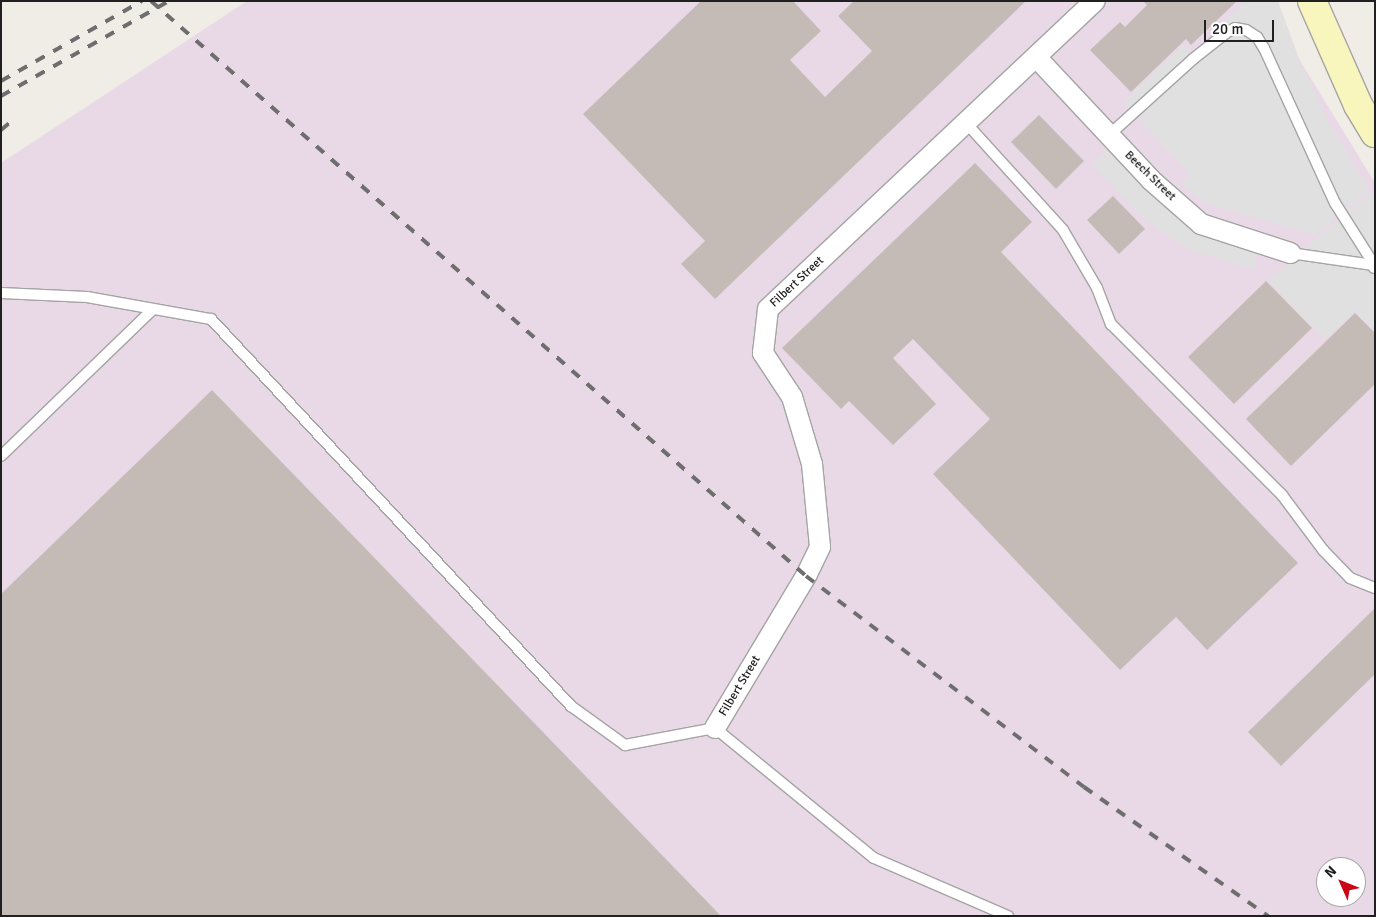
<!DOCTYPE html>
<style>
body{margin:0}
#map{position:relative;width:1376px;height:917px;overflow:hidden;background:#f0ece6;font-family:Signika,sans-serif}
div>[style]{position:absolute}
.industrial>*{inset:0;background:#e9d9e7}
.parking>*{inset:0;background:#e0e0e0}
.building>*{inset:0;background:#c5bbb6}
.roads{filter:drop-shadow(1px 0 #a4a4a4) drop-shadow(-1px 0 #a4a4a4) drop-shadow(0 1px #a4a4a4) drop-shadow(0 -1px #a4a4a4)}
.service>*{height:10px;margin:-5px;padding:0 5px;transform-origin:5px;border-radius:5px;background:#fff}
.minor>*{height:20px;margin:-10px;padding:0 10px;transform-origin:10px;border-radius:10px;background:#fff}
.secondary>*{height:28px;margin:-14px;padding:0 14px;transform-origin:14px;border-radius:14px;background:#f8f6bd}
.rail>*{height:4px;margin-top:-2px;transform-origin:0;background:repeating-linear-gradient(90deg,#6e6e6e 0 10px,transparent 0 20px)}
span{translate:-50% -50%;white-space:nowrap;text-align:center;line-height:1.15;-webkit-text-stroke:4.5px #fff;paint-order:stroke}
.street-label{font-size:12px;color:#202020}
.frame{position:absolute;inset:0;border:2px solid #202020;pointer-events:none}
.north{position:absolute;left:1316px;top:857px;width:50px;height:50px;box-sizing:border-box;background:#fff;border:1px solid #a6a6a6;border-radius:50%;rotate:314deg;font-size:14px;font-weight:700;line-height:20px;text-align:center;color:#202020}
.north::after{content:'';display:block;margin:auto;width:18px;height:22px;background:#ca0617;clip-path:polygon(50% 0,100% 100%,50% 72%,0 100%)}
.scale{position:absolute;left:1204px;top:20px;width:70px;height:22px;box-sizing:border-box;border:2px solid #202020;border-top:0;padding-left:6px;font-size:15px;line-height:18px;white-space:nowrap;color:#202020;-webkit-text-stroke:4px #fff;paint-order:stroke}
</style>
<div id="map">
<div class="industrial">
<i style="clip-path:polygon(evenodd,247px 1px,1275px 1px,1299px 59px,1375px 183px,1375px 916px,1px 916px,1px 163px,247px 1px,1326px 867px,1356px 867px,1356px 897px,1326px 897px,1326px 867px)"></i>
</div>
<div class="parking">
<i style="clip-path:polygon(1246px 1px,1278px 1px,1301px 64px,1330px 125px,1369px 190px,1315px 235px,1204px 203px,1181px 183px,1190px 174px,1123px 102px,1184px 44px,1193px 53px)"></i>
<i style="clip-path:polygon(1115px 142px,1201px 224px,1257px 242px,1255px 270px,1190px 250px,1160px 231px,1151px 221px,1148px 223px,1092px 165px)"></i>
<i style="clip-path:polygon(1370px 192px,1375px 196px,1375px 331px,1355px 311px,1325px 340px,1268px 281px)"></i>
</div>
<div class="building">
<i style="clip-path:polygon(701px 1px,793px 1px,821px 31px,790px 60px,825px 97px,872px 51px,838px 16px,854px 1px,1026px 1px,715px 299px,681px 264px,705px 241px,583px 114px)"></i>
<i style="clip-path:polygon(1143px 1px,1237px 1px,1191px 45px,1186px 39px,1131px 92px,1090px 50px,1120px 22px,1125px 27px,1147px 5px)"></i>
<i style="clip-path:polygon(1039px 115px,1084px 161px,1056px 189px,1011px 142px)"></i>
<i style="clip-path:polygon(975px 163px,1032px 222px,1001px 252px,1298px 563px,1207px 650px,1176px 617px,1120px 670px,933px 474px,990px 419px,913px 339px,893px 358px,936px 404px,893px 445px,849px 401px,841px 409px,782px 348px)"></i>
<i style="clip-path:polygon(1113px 196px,1145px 229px,1119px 254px,1087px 220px)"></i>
<i style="clip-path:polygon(1266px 281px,1312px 328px,1234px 404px,1188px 357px)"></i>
<i style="clip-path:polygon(1355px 313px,1375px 333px,1375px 384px,1291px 466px,1246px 419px)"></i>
<i style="clip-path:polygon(212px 390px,721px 916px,1px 916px,1px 594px)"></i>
<i style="clip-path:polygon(1374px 609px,1375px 674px,1281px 766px,1248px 732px)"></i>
</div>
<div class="roads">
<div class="service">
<i style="left:967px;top:124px;width:143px;rotate:47.8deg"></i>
<i style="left:1063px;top:230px;width:67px;rotate:59.6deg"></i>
<i style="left:1097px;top:288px;width:39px;rotate:69deg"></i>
<i style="left:1111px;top:324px;width:242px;rotate:45deg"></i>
<i style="left:1282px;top:495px;width:69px;rotate:53.3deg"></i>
<i style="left:1323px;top:550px;width:39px;rotate:46deg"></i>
<i style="left:1350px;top:578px;width:27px;rotate:22deg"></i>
<i style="left:1109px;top:135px;width:113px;rotate:-42.1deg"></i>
<i style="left:1193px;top:59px;width:42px;rotate:-38.2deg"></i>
<i style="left:1226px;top:33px;width:10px;rotate:-29deg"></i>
<i style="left:1235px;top:28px;width:11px;rotate:10deg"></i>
<i style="left:1246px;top:30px;width:13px;rotate:32deg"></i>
<i style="left:1257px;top:37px;width:13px;rotate:58deg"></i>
<i style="left:1264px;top:48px;width:170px;rotate:65.4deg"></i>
<i style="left:1335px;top:203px;width:75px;rotate:57.6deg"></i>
<i style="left:1290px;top:253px;width:84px;rotate:8.2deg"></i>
<i style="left:1373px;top:265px;width:3px;rotate:72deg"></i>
<i style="left:1px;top:293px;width:86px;rotate:2.7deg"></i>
<i style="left:87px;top:297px;width:126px;rotate:10.1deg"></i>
<i style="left:211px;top:319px;width:529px;rotate:47.07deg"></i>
<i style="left:571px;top:706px;width:67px;rotate:35.8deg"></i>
<i style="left:625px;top:745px;width:92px;rotate:-10.7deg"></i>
<i style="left:715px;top:728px;width:205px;rotate:39.3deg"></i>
<i style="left:874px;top:858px;width:146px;rotate:23.4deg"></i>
<i style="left:1px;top:456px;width:211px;rotate:-44deg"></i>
</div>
<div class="minor">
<i style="left:1037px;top:58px;width:167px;rotate:46.9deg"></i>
<i style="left:1151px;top:180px;width:67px;rotate:41.3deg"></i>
<i style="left:1201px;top:224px;width:94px;rotate:18deg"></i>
<i style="left:715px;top:728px;width:177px;rotate:-59.1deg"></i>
<i style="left:806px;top:576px;width:32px;rotate:-64deg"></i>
<i style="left:820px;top:547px;width:83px;rotate:-95.5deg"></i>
<i style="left:812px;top:464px;width:70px;rotate:-106.6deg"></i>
<i style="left:792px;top:397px;width:53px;rotate:-123.4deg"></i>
<i style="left:763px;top:353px;width:44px;rotate:-83.5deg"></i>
<i style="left:768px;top:309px;width:449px;rotate:-43.3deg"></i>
</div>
<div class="secondary">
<i style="left:1312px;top:1px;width:114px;rotate:66.1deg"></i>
<i style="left:1358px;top:105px;width:33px;rotate:59deg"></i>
</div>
</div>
<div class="rail">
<i style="left:151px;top:1px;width:872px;rotate:41.28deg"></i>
<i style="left:806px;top:576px;width:349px;rotate:37.2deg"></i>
<i style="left:1084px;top:787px;width:225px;rotate:35deg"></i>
<i style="left:1px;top:81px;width:162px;rotate:-29.6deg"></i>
<i style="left:1px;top:96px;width:193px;rotate:-29.5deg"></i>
<i style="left:1px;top:130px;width:16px;rotate:-40deg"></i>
</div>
<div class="street-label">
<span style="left:1150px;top:176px;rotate:44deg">Beech Street</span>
<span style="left:797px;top:282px;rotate:-43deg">Filbert Street</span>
<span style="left:740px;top:686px;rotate:-59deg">Filbert Street</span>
</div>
<div class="frame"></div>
<div class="north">N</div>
<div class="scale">20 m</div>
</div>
